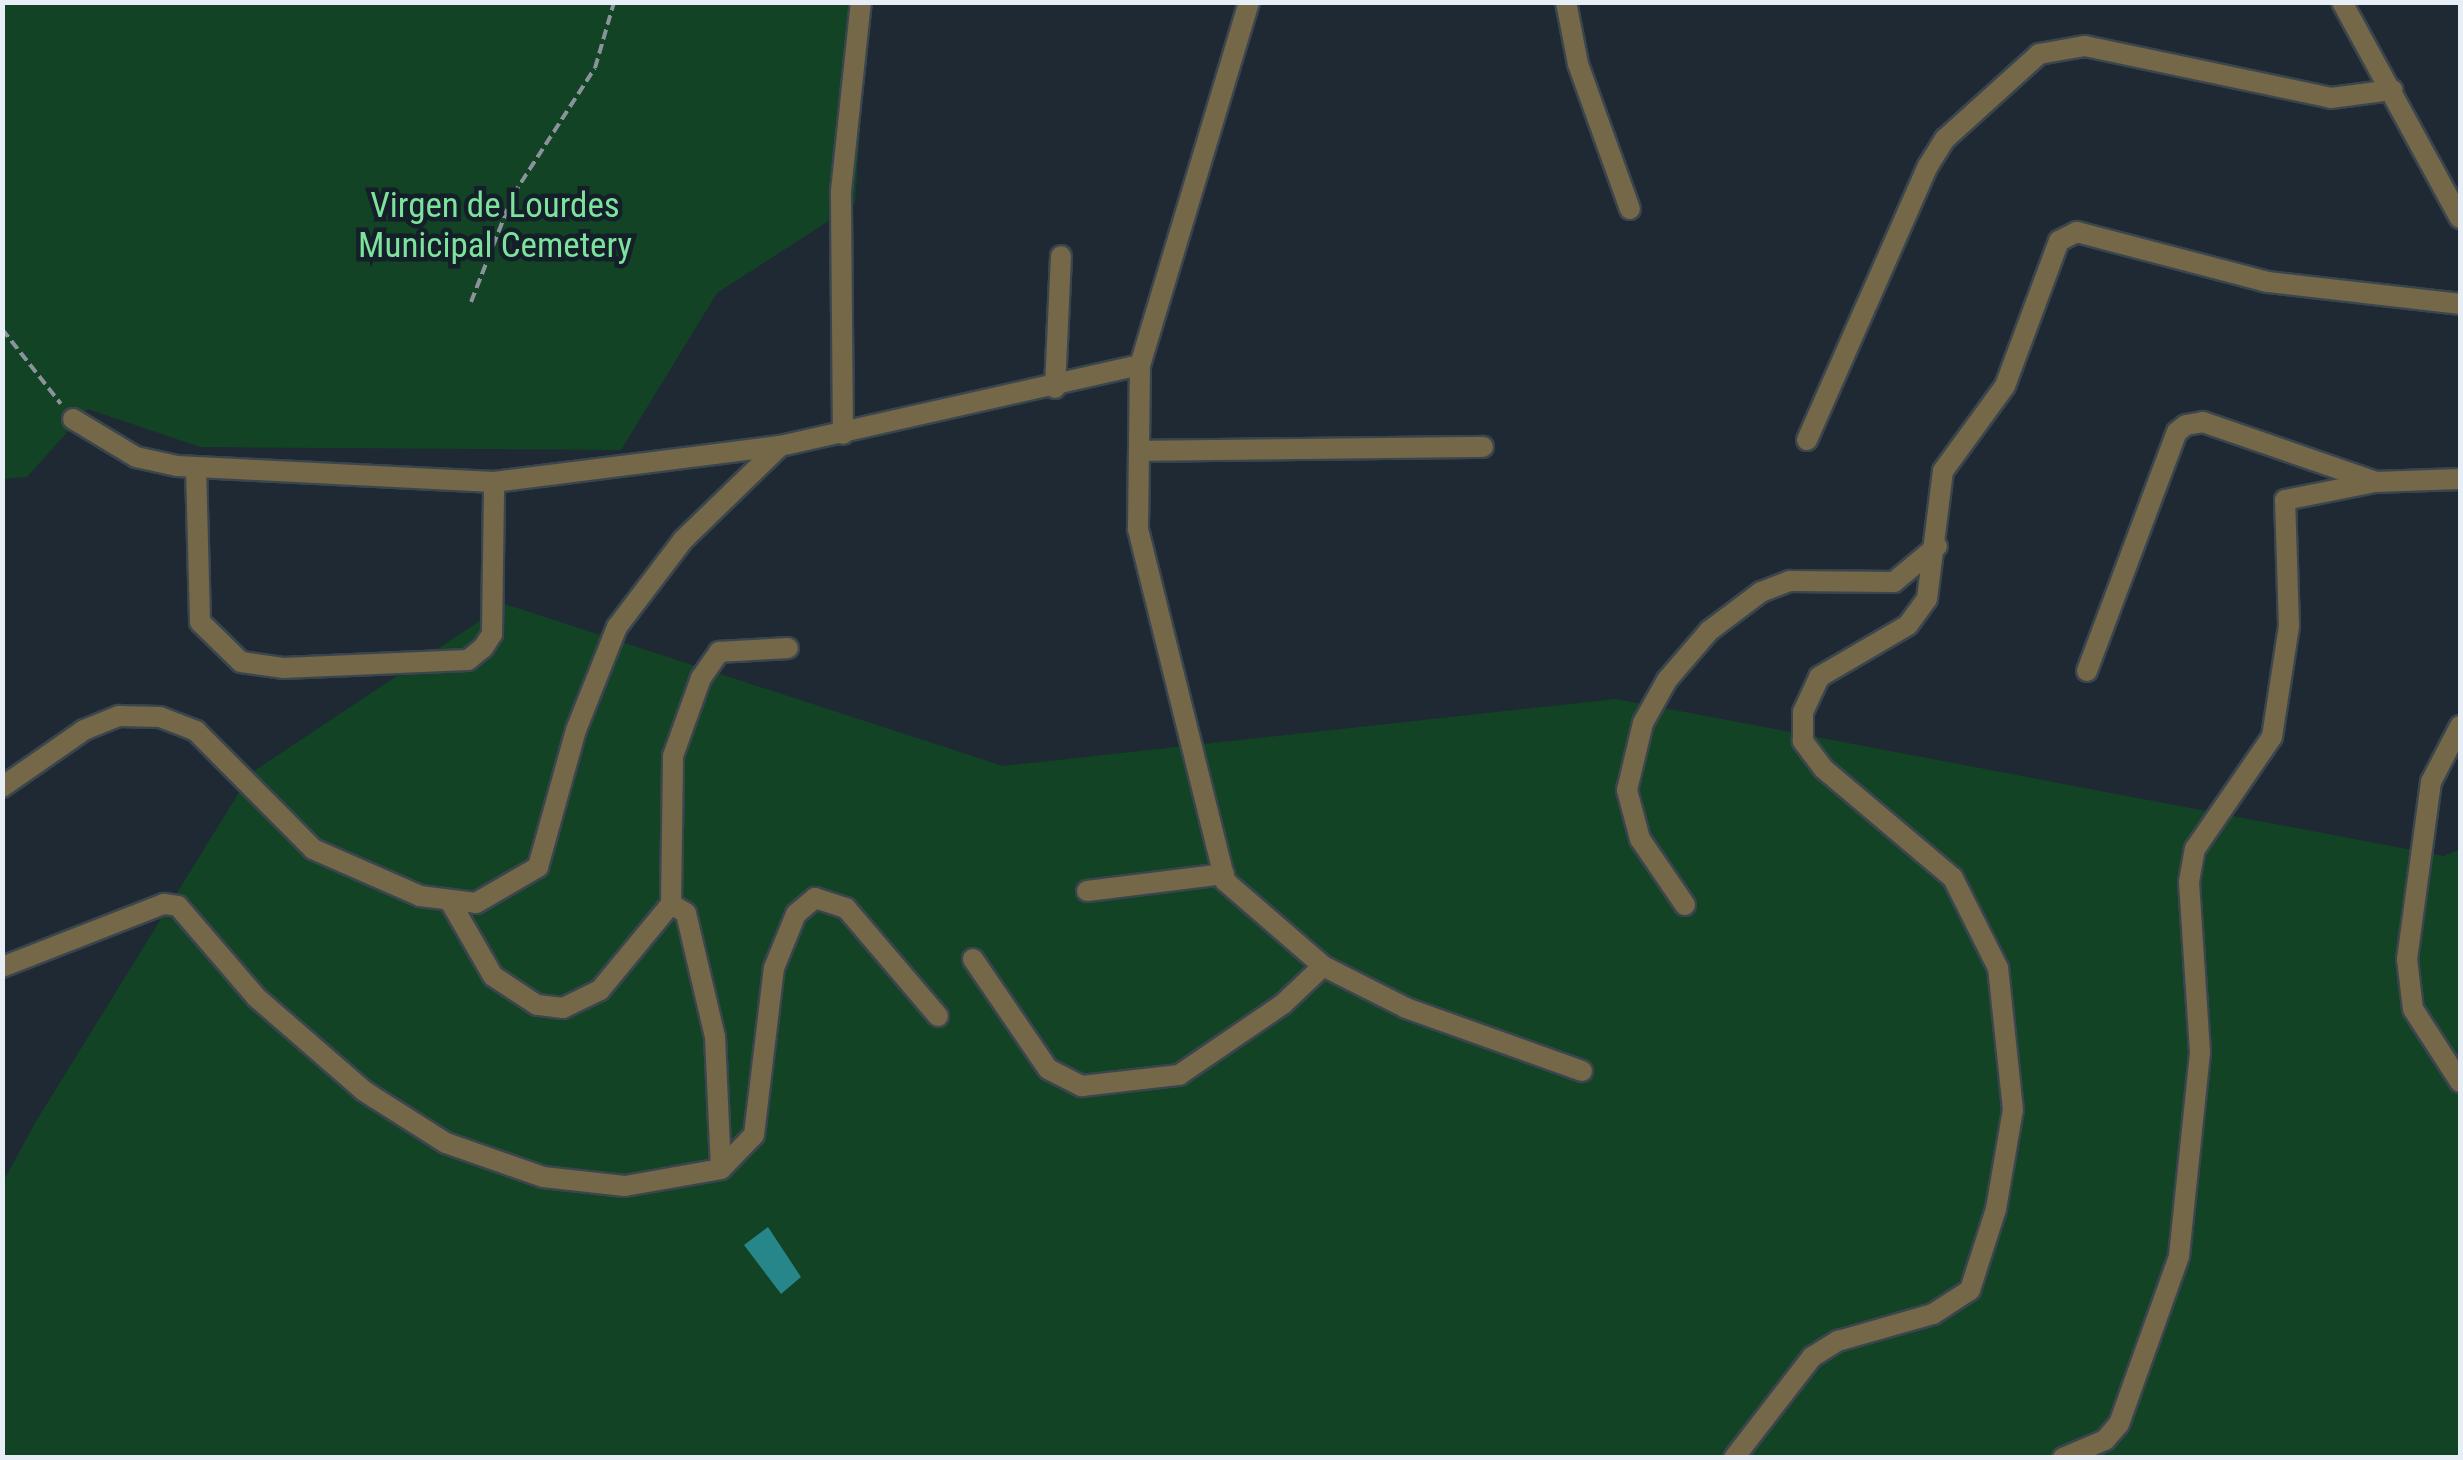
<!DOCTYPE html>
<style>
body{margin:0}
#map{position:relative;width:2463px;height:1460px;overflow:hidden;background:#1f2933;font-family:"Roboto Condensed",sans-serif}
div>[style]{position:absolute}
.green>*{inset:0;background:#114324}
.water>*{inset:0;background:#268689}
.path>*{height:4px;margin-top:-2px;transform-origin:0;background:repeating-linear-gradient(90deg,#8a929b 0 10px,transparent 0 15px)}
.roads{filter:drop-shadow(2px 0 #3b454e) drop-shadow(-2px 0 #3b454e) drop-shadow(0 2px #3b454e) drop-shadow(0 -2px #3b454e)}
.street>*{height:20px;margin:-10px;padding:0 10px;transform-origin:10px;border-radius:10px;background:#746848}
span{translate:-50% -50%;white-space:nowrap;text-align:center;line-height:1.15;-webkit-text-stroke:9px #151f29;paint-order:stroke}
.park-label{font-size:35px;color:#7ce29c}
.frame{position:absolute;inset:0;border:5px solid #e7eef5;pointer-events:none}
</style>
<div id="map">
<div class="green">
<i style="clip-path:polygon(3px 3px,869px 3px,855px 204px,717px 293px,621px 450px,200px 447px,88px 409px,27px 477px,3px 479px)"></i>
<i style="clip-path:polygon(505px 604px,1003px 766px,1616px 699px,2444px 856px,2460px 849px,2460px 1457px,3px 1458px,3px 1182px,35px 1123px,251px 773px)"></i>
</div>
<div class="water">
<i style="clip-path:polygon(768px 1227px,801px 1277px,781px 1294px,744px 1245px)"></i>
</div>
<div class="path">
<i style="left:471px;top:302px;width:115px;rotate:-68.6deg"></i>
<i style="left:513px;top:195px;width:151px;rotate:-57.2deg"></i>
<i style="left:595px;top:68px;width:69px;rotate:-73.9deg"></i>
<i style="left:2px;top:329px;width:95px;rotate:51.8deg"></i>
</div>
<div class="roads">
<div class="street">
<i style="left:1249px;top:2px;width:379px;rotate:106.7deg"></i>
<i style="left:1140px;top:365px;width:164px;rotate:90.7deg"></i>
<i style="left:1138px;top:529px;width:363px;rotate:76.1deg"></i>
<i style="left:1225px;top:881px;width:130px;rotate:40.9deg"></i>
<i style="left:1323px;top:966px;width:93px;rotate:26.8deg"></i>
<i style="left:1406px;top:1008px;width:187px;rotate:19.7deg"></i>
<i style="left:1566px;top:2px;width:63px;rotate:79deg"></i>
<i style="left:1578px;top:64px;width:154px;rotate:70.3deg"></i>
<i style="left:2342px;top:2px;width:246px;rotate:61.4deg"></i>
<i style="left:1055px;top:388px;width:132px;rotate:-87.4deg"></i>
<i style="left:73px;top:419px;width:74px;rotate:31.1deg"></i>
<i style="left:136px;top:457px;width:42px;rotate:12.4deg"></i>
<i style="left:177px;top:466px;width:317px;rotate:2.9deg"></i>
<i style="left:494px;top:482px;width:288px;rotate:-7.2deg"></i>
<i style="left:843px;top:434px;width:243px;rotate:-90.5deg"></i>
<i style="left:841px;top:191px;width:190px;rotate:-84deg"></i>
<i style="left:1807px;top:440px;width:300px;rotate:-66.2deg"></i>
<i style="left:1928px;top:166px;width:32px;rotate:-58deg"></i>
<i style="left:1945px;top:139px;width:127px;rotate:-42.1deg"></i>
<i style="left:2039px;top:54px;width:47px;rotate:-9.9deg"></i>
<i style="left:2085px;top:46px;width:251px;rotate:11.9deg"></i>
<i style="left:2331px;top:98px;width:62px;rotate:-7.5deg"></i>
<i style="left:1139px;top:451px;width:344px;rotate:-0.7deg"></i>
<i style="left:196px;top:467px;width:155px;rotate:88.5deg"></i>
<i style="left:200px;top:622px;width:57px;rotate:44.3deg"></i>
<i style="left:241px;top:662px;width:42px;rotate:8.1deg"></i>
<i style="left:283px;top:668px;width:185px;rotate:-2.5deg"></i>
<i style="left:468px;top:660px;width:19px;rotate:-39deg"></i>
<i style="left:483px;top:648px;width:17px;rotate:-57deg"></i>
<i style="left:492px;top:634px;width:152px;rotate:-89.2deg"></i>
<i style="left:2087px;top:671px;width:255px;rotate:-69.4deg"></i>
<i style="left:2177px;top:432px;width:11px;rotate:-38deg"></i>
<i style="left:2186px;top:425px;width:17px;rotate:-10deg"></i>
<i style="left:2203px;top:422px;width:180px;rotate:19.1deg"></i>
<i style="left:2460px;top:726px;width:63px;rotate:117.4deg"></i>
<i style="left:2431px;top:782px;width:179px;rotate:97.7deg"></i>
<i style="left:2407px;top:959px;width:50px;rotate:83.2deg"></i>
<i style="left:2413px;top:1009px;width:87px;rotate:57.2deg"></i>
<i style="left:2px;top:787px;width:100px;rotate:-34.8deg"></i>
<i style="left:84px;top:730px;width:38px;rotate:-22deg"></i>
<i style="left:119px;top:716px;width:41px;rotate:1.4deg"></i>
<i style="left:160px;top:717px;width:39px;rotate:21deg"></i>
<i style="left:196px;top:731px;width:166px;rotate:45.2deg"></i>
<i style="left:313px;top:849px;width:117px;rotate:23.7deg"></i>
<i style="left:420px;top:896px;width:56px;rotate:7.1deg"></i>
<i style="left:476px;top:903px;width:72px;rotate:-30.1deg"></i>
<i style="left:538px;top:867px;width:142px;rotate:-74.5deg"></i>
<i style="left:576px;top:730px;width:111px;rotate:-68.3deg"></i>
<i style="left:617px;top:627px;width:109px;rotate:-52.8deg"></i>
<i style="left:683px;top:540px;width:135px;rotate:-44.1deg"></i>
<i style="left:780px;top:446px;width:369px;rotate:-12.7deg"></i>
<i style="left:1087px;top:891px;width:138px;rotate:-7.1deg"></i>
<i style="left:671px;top:904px;width:148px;rotate:-89.2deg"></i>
<i style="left:673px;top:756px;width:83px;rotate:-70.3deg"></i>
<i style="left:701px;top:678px;width:32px;rotate:-55deg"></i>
<i style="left:719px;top:652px;width:69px;rotate:-3.3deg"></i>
<i style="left:1685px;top:905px;width:80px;rotate:-124.3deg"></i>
<i style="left:1640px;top:839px;width:51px;rotate:-104.9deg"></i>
<i style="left:1627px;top:790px;width:69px;rotate:-76.6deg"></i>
<i style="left:1643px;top:723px;width:49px;rotate:-60.8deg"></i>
<i style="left:1667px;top:680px;width:65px;rotate:-49.4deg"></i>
<i style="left:1709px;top:631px;width:65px;rotate:-36.9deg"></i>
<i style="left:1761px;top:592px;width:31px;rotate:-21deg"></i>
<i style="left:1790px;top:581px;width:104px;rotate:0.6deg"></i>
<i style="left:1894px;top:582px;width:56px;rotate:-39.9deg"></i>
<i style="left:973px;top:959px;width:133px;rotate:55.7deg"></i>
<i style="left:1048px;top:1069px;width:38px;rotate:27deg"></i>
<i style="left:1082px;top:1086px;width:98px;rotate:-6.5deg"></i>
<i style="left:1179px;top:1075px;width:126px;rotate:-34.3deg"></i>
<i style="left:1283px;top:1004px;width:55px;rotate:-43.5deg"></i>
<i style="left:2px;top:967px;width:174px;rotate:-21.3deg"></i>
<i style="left:164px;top:904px;width:14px;rotate:8deg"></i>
<i style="left:178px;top:906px;width:120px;rotate:49.4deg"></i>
<i style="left:256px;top:997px;width:143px;rotate:41deg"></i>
<i style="left:364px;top:1091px;width:97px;rotate:32.4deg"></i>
<i style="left:446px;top:1143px;width:103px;rotate:19.3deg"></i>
<i style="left:543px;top:1177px;width:82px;rotate:6.3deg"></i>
<i style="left:625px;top:1186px;width:97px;rotate:-10deg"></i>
<i style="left:721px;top:1169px;width:132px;rotate:-92.6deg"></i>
<i style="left:715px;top:1037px;width:127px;rotate:-103.2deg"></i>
<i style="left:686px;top:913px;width:17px;rotate:-149deg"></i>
<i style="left:671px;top:904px;width:112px;rotate:129.5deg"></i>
<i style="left:600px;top:990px;width:41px;rotate:154.1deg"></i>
<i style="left:563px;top:1008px;width:26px;rotate:-173deg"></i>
<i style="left:537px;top:1005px;width:53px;rotate:-146.6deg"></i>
<i style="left:493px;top:976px;width:84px;rotate:-119.9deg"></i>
<i style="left:721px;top:1169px;width:47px;rotate:-45.9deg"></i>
<i style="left:754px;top:1135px;width:168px;rotate:-83.2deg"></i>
<i style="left:774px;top:968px;width:58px;rotate:-67.8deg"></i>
<i style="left:796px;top:914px;width:25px;rotate:-40deg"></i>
<i style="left:815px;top:898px;width:33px;rotate:18deg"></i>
<i style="left:846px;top:908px;width:142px;rotate:49.6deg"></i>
<i style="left:1734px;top:1458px;width:128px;rotate:-52.3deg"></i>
<i style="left:1812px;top:1357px;width:31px;rotate:-32deg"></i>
<i style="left:1838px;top:1341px;width:99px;rotate:-15.9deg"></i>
<i style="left:1933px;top:1314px;width:44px;rotate:-33deg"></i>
<i style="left:1970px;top:1290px;width:85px;rotate:-72.2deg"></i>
<i style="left:1996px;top:1209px;width:100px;rotate:-80.3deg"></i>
<i style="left:2013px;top:1110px;width:143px;rotate:-96deg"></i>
<i style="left:1998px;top:968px;width:101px;rotate:-116.6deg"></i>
<i style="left:1953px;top:878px;width:170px;rotate:-139.8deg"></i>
<i style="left:1823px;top:768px;width:34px;rotate:-127deg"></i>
<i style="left:1803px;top:741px;width:29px;rotate:-90deg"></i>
<i style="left:1803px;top:712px;width:38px;rotate:-65deg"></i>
<i style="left:1819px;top:677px;width:103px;rotate:-30.3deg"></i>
<i style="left:1908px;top:625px;width:32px;rotate:-54deg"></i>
<i style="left:1927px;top:599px;width:129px;rotate:-82.9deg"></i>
<i style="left:1943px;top:471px;width:105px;rotate:-53.9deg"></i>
<i style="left:2005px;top:386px;width:155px;rotate:-69.6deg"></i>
<i style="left:2059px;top:241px;width:20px;rotate:-27deg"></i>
<i style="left:2077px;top:232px;width:197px;rotate:14.7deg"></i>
<i style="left:2268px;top:282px;width:193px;rotate:6.5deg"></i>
<i style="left:2063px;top:1458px;width:46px;rotate:-23.2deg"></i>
<i style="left:2105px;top:1440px;width:21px;rotate:-49deg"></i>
<i style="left:2119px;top:1424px;width:178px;rotate:-70.3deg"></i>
<i style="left:2179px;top:1256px;width:205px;rotate:-84.1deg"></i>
<i style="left:2200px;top:1052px;width:170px;rotate:-93.7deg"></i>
<i style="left:2189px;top:882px;width:34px;rotate:-80deg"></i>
<i style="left:2195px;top:849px;width:136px;rotate:-55.5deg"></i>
<i style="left:2272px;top:737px;width:112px;rotate:-81.3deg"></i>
<i style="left:2289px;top:626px;width:126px;rotate:-91.8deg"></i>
<i style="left:2285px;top:500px;width:92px;rotate:-11.3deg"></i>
<i style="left:2375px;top:482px;width:85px;rotate:-2deg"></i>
</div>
</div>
<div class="park-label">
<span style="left:495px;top:226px">Virgen de Lourdes<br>Municipal Cemetery</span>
</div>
<div class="frame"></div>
</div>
